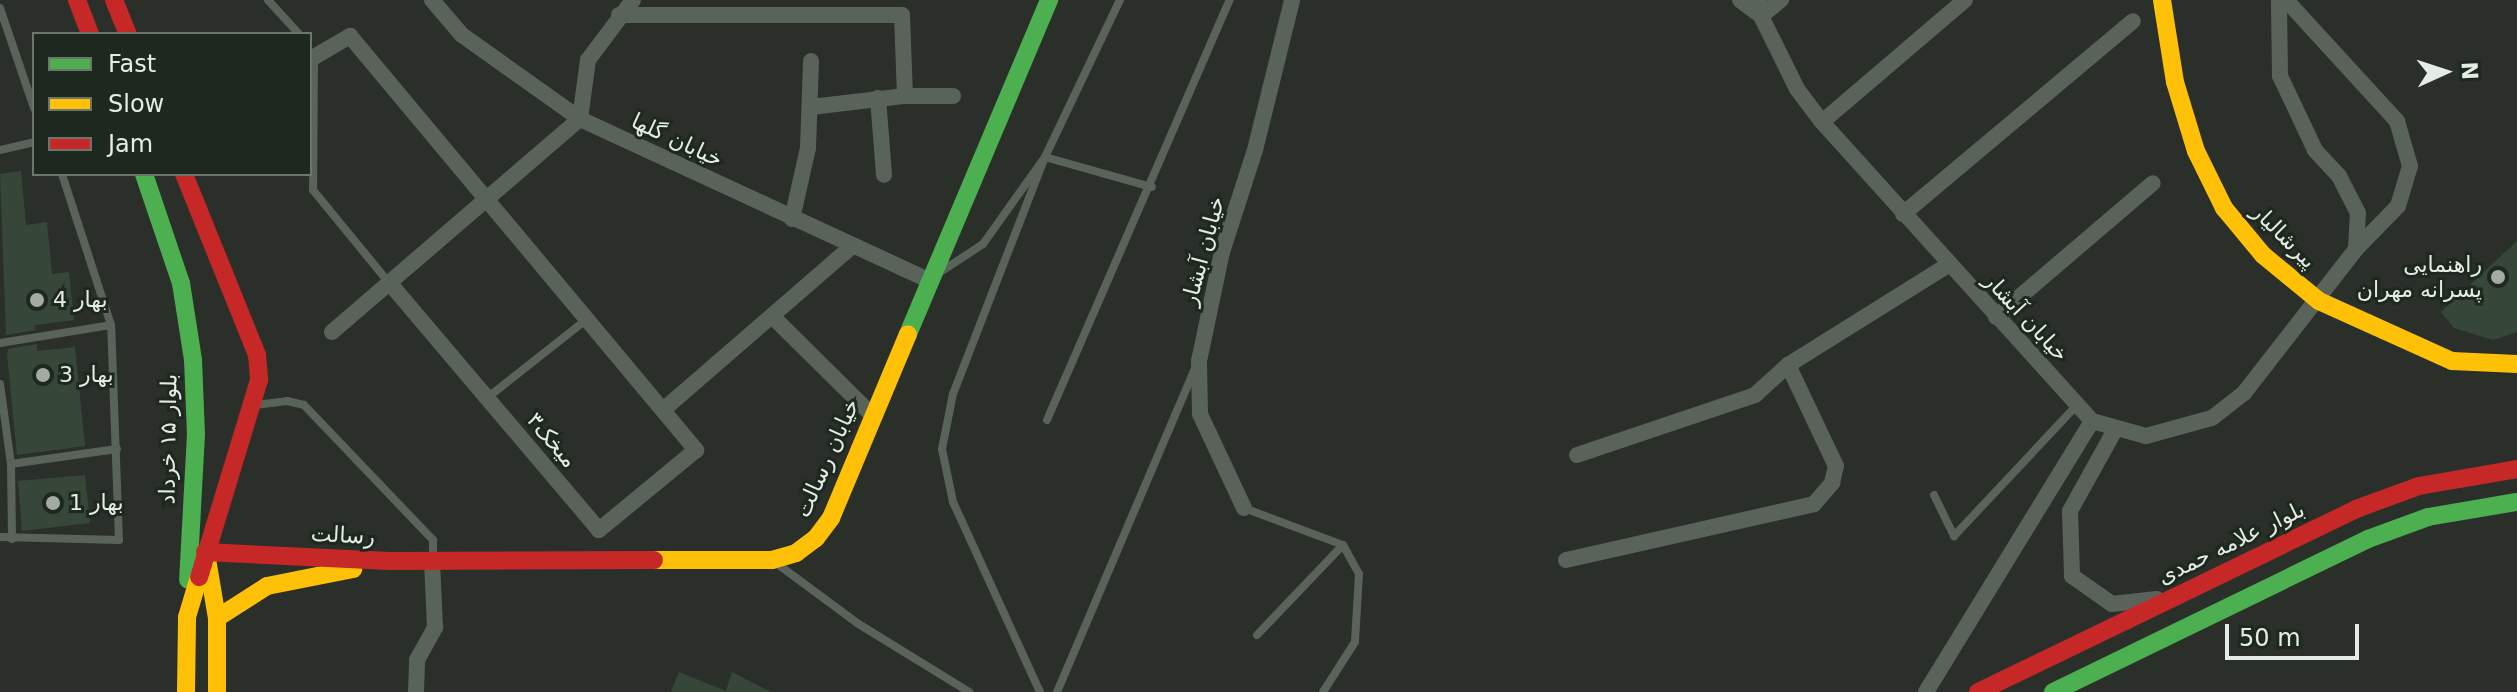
<!DOCTYPE html>
<meta charset="utf-8">
<style>
body{margin:0}
#map{position:relative;width:2517px;height:692px;overflow:hidden;background:#2a2f2a;font-family:"DejaVu Sans",Cairo,sans-serif}
div>[style]{position:absolute}
.building>*{inset:0;background:#36473a}
.lane>*{height:8px;margin:-4px;padding:0 4px;transform-origin:4px;border-radius:4px;background:#59635a}
.street>*{height:16px;margin:-8px;padding:0 8px;transform-origin:8px;border-radius:8px;background:#59635a}
.fast>*{height:18px;margin:-9px;padding:0 9px;transform-origin:9px;border-radius:9px;background:#4caf50}
.slow>*{height:18px;margin:-9px;padding:0 9px;transform-origin:9px;border-radius:9px;background:#ffc107}
.jam>*{height:18px;margin:-9px;padding:0 9px;transform-origin:9px;border-radius:9px;background:#c62828}
.dots>*{width:22px;height:22px;translate:-50% -50%;box-sizing:border-box;border:4px solid #1d281e;border-radius:50%}
span{translate:-50% -50%;white-space:nowrap;text-align:center;line-height:1.15;-webkit-text-stroke:6px #1d281e;paint-order:stroke}
.street-label{font-size:22px;color:#e5ece5}
.poi-label{font-size:22px;color:#e5ece5}
.right{translate:-100% -50%;text-align:right}
.left{translate:0 -50%;text-align:left}
.legend{position:absolute;left:32px;top:32px;width:280px;height:144px;box-sizing:border-box;background:#1d281e;border:2px solid #6d766e;margin:0;padding:10px 14px;list-style:none;font-size:24px;color:#e5ece5}
.legend li{display:flex;align-items:center;gap:16px;height:40px}
.legend b{width:40px;border:2px solid #6d766e}
.north{position:absolute;left:2405px;top:32px;width:80px;height:80px;-webkit-text-stroke:6px #1d281e;paint-order:stroke;rotate:87deg;font-size:22px;font-weight:700;line-height:32px;text-align:center;color:#e5ece5}
.north::after{content:'';display:block;margin:auto;width:28px;height:36px;background:#e5ece5;clip-path:polygon(50% 0,100% 100%,50% 72%,0 100%)}
.scale{position:absolute;left:2225px;top:624px;width:134px;height:36px;box-sizing:border-box;border:4px solid #e5ece5;border-top:0;padding-left:10px;font-size:24px;line-height:28px;white-space:nowrap;color:#e5ece5;-webkit-text-stroke:6px #1d281e;paint-order:stroke}
</style>
<div id="map">
<div class="building">
<i style="clip-path:polygon(21px 171px,26px 225px,47px 222px,52px 274px,69px 272px,74px 320px,35px 325px,35px 330px,6px 335px,0 174px)"></i>
<i style="clip-path:polygon(2517px 241px,2517px 332px,2493px 340px,2454px 328px,2441px 312px)"></i>
<i style="clip-path:polygon(37px 344px,37px 351px,75px 347px,85px 446px,17px 455px,7px 354px,8px 349px)"></i>
<i style="clip-path:polygon(85px 475px,90px 523px,22px 531px,18px 481px)"></i>
<i style="clip-path:polygon(679px 672px,726px 691px,732px 672px,771px 692px,671px 692px)"></i>
</div>
<div class="lane">
<i style="left:268px;top:0;width:46px;rotate:47.6deg"></i>
<i style="left:0;top:8px;width:106px;rotate:71.2deg"></i>
<i style="left:314px;top:58px;width:132px;rotate:90.4deg"></i>
<i style="left:313px;top:190px;width:122px;rotate:50.7deg"></i>
<i style="left:0;top:150px;width:35px;rotate:-13deg"></i>
<i style="left:942px;top:271px;width:49px;rotate:-33.4deg"></i>
<i style="left:983px;top:244px;width:107px;rotate:-54.5deg"></i>
<i style="left:1045px;top:157px;width:174px;rotate:-64.5deg"></i>
<i style="left:0;top:343px;width:112px;rotate:-9.2deg"></i>
<i style="left:0;top:384px;width:81px;rotate:82.2deg"></i>
<i style="left:11px;top:464px;width:75px;rotate:89.2deg"></i>
<i style="left:487px;top:398px;width:127px;rotate:-38.3deg"></i>
<i style="left:255px;top:405px;width:32px;rotate:-7deg"></i>
<i style="left:287px;top:401px;width:17px;rotate:13deg"></i>
<i style="left:304px;top:405px;width:187px;rotate:46.3deg"></i>
<i style="left:433px;top:540px;width:17px;rotate:90deg"></i>
<i style="left:1047px;top:420px;width:458px;rotate:-66.5deg"></i>
<i style="left:11px;top:464px;width:107px;rotate:-8.1deg"></i>
<i style="left:1934px;top:495px;width:46px;rotate:64deg"></i>
<i style="left:1954px;top:536px;width:180px;rotate:-46.8deg"></i>
<i style="left:1244px;top:508px;width:106px;rotate:20.5deg"></i>
<i style="left:1343px;top:545px;width:33px;rotate:61deg"></i>
<i style="left:1359px;top:574px;width:68px;rotate:93.4deg"></i>
<i style="left:1355px;top:642px;width:59px;rotate:122.6deg"></i>
<i style="left:0;top:537px;width:119px;rotate:1.4deg"></i>
<i style="left:119px;top:540px;width:215px;rotate:-92.1deg"></i>
<i style="left:111px;top:325px;width:159px;rotate:-108deg"></i>
<i style="left:776px;top:563px;width:101px;rotate:36.5deg"></i>
<i style="left:857px;top:623px;width:132px;rotate:31.6deg"></i>
<i style="left:1257px;top:635px;width:124px;rotate:-46.3deg"></i>
<i style="left:1040px;top:692px;width:209px;rotate:-114.6deg"></i>
<i style="left:953px;top:502px;width:54px;rotate:-101.7deg"></i>
<i style="left:942px;top:449px;width:56px;rotate:-78.7deg"></i>
<i style="left:953px;top:394px;width:254px;rotate:-68.8deg"></i>
<i style="left:1045px;top:157px;width:111px;rotate:15.7deg"></i>
<i style="left:1057px;top:692px;width:351px;rotate:-66.9deg"></i>
</div>
<div class="street">
<i style="left:432px;top:0;width:46px;rotate:49.4deg"></i>
<i style="left:462px;top:35px;width:145px;rotate:35.4deg"></i>
<i style="left:580px;top:119px;width:383px;rotate:24.8deg"></i>
<i style="left:1740px;top:0;width:26px;rotate:37deg"></i>
<i style="left:1761px;top:16px;width:26px;rotate:-39deg"></i>
<i style="left:1759px;top:0;width:16px;rotate:83deg"></i>
<i style="left:1761px;top:16px;width:81px;rotate:63.7deg"></i>
<i style="left:1797px;top:89px;width:41px;rotate:52.9deg"></i>
<i style="left:1822px;top:122px;width:403px;rotate:47.9deg"></i>
<i style="left:2092px;top:421px;width:56px;rotate:15.5deg"></i>
<i style="left:2146px;top:436px;width:68px;rotate:-15.3deg"></i>
<i style="left:2212px;top:418px;width:41px;rotate:-38deg"></i>
<i style="left:2244px;top:393px;width:182px;rotate:-52.1deg"></i>
<i style="left:2356px;top:249px;width:36px;rotate:-87deg"></i>
<i style="left:2358px;top:213px;width:42px;rotate:-117.2deg"></i>
<i style="left:2339px;top:176px;width:35px;rotate:-133deg"></i>
<i style="left:2315px;top:150px;width:82px;rotate:-115.3deg"></i>
<i style="left:2280px;top:76px;width:76px;rotate:-90.8deg"></i>
<i style="left:2286px;top:0;width:164px;rotate:47.5deg"></i>
<i style="left:2397px;top:121px;width:47px;rotate:73.9deg"></i>
<i style="left:2410px;top:166px;width:42px;rotate:106.7deg"></i>
<i style="left:2398px;top:206px;width:60px;rotate:134.3deg"></i>
<i style="left:619px;top:15px;width:283px"></i>
<i style="left:902px;top:15px;width:81px;rotate:87.9deg"></i>
<i style="left:314px;top:57px;width:42px;rotate:-30.3deg"></i>
<i style="left:350px;top:36px;width:540px;rotate:50.11deg"></i>
<i style="left:696px;top:450px;width:126px;rotate:140.5deg"></i>
<i style="left:599px;top:530px;width:321px;rotate:-130.3deg"></i>
<i style="left:878px;top:98px;width:77px;rotate:85.5deg"></i>
<i style="left:811px;top:107px;width:95px;rotate:-6.7deg"></i>
<i style="left:905px;top:96px;width:48px"></i>
<i style="left:1822px;top:122px;width:188px;rotate:-40.5deg"></i>
<i style="left:1903px;top:214px;width:300px;rotate:-40deg"></i>
<i style="left:792px;top:219px;width:73px;rotate:-77.3deg"></i>
<i style="left:808px;top:148px;width:87px;rotate:-88deg"></i>
<i style="left:772px;top:316px;width:142px;rotate:44.7deg"></i>
<i style="left:1996px;top:317px;width:206px;rotate:-40.5deg"></i>
<i style="left:332px;top:332px;width:327px;rotate:-40.7deg"></i>
<i style="left:580px;top:119px;width:60px;rotate:-82.3deg"></i>
<i style="left:588px;top:60px;width:75px;rotate:-53.1deg"></i>
<i style="left:663px;top:410px;width:247px;rotate:-40.9deg"></i>
<i style="left:2116px;top:428px;width:95px;rotate:119deg"></i>
<i style="left:2070px;top:511px;width:65px;rotate:88.2deg"></i>
<i style="left:2072px;top:576px;width:49px;rotate:35deg"></i>
<i style="left:2112px;top:604px;width:45px;rotate:-6.3deg"></i>
<i style="left:1577px;top:455px;width:188px;rotate:-18.6deg"></i>
<i style="left:1755px;top:395px;width:45px;rotate:-42.3deg"></i>
<i style="left:1244px;top:508px;width:104px;rotate:-115.1deg"></i>
<i style="left:1200px;top:414px;width:53px;rotate:-91.1deg"></i>
<i style="left:1199px;top:361px;width:111px;rotate:-78.1deg"></i>
<i style="left:1222px;top:252px;width:107px;rotate:-72.1deg"></i>
<i style="left:1255px;top:150px;width:154px;rotate:-76.1deg"></i>
<i style="left:1566px;top:560px;width:254px;rotate:-12.7deg"></i>
<i style="left:1814px;top:504px;width:28px;rotate:-49deg"></i>
<i style="left:1832px;top:483px;width:17px;rotate:-77deg"></i>
<i style="left:1836px;top:466px;width:112px;rotate:-115.4deg"></i>
<i style="left:1788px;top:365px;width:189px;rotate:-32deg"></i>
<i style="left:416px;top:692px;width:32px;rotate:-88deg"></i>
<i style="left:417px;top:660px;width:38px;rotate:-61deg"></i>
<i style="left:435px;top:627px;width:66px;rotate:-92.6deg"></i>
<i style="left:1926px;top:692px;width:318px;rotate:-58.5deg"></i>
</div>
<div class="fast">
<i style="left:144px;top:174px;width:115px;rotate:71.3deg"></i>
<i style="left:181px;top:283px;width:78px;rotate:81.1deg"></i>
<i style="left:193px;top:360px;width:74px;rotate:87.7deg"></i>
<i style="left:196px;top:434px;width:146px;rotate:93.1deg"></i>
<i style="left:908px;top:334px;width:363px;rotate:-67.1deg"></i>
<i style="left:2053px;top:692px;width:350px;rotate:-25.9deg"></i>
<i style="left:2368px;top:539px;width:64px;rotate:-20.1deg"></i>
<i style="left:2428px;top:517px;width:90px;rotate:-9.6deg"></i>
</div>
<div class="slow">
<i style="left:2162px;top:0;width:83px;rotate:81deg"></i>
<i style="left:2175px;top:82px;width:72px;rotate:73.1deg"></i>
<i style="left:2196px;top:151px;width:64px;rotate:63.8deg"></i>
<i style="left:2224px;top:208px;width:61px;rotate:50.3deg"></i>
<i style="left:2263px;top:255px;width:72px;rotate:39.4deg"></i>
<i style="left:2319px;top:301px;width:146px;rotate:24.3deg"></i>
<i style="left:2452px;top:361px;width:65px;rotate:2.6deg"></i>
<i style="left:207px;top:559px;width:60px;rotate:80.4deg"></i>
<i style="left:217px;top:618px;width:74px;rotate:90deg"></i>
<i style="left:654px;top:560px;width:118px"></i>
<i style="left:772px;top:560px;width:25px;rotate:-16deg"></i>
<i style="left:796px;top:553px;width:25px;rotate:-37deg"></i>
<i style="left:816px;top:538px;width:25px;rotate:-53deg"></i>
<i style="left:831px;top:518px;width:199px;rotate:-67.3deg"></i>
<i style="left:217px;top:618px;width:59px;rotate:-32.6deg"></i>
<i style="left:267px;top:586px;width:88px;rotate:-11.2deg"></i>
<i style="left:186px;top:692px;width:75px;rotate:-89.2deg"></i>
<i style="left:187px;top:617px;width:42px;rotate:-73.3deg"></i>
</div>
<div class="jam">
<i style="left:77px;top:0;width:36px;rotate:69deg"></i>
<i style="left:114px;top:0;width:37px;rotate:68deg"></i>
<i style="left:184px;top:174px;width:195px;rotate:68deg"></i>
<i style="left:257px;top:355px;width:25px;rotate:85deg"></i>
<i style="left:259px;top:380px;width:206px;rotate:106.9deg"></i>
<i style="left:205px;top:552px;width:185px;rotate:2.8deg"></i>
<i style="left:390px;top:561px;width:264px;rotate:-0.2deg"></i>
<i style="left:1978px;top:692px;width:420px;rotate:-25.8deg"></i>
<i style="left:2356px;top:509px;width:67px;rotate:-20.1deg"></i>
<i style="left:2419px;top:486px;width:99px;rotate:-9.8deg"></i>
</div>
<div class="dots">
<i style="left:2498px;top:277px;background:#a4aaa4"></i>
<i style="left:37px;top:300px;background:#a4aaa4"></i>
<i style="left:43px;top:375px;background:#a4aaa4"></i>
<i style="left:53px;top:503px;background:#a4aaa4"></i>
</div>
<div class="street-label">
<span style="left:677px;top:140px;rotate:25deg">خیابان گلها</span>
<span style="left:2284px;top:236px;rotate:45deg">پیرشالیار</span>
<span style="left:1203px;top:251px;rotate:-75deg">خیابان آبشار</span>
<span style="left:2026px;top:317px;rotate:47deg">خیابان آبشار</span>
<span style="left:168px;top:439px;rotate:-89deg">بلوار ۱۵ خرداد</span>
<span style="left:552px;top:440px;rotate:50deg">میخک۳</span>
<span style="left:827px;top:458px;rotate:-66deg">خیابان رسالت</span>
<span style="left:343px;top:535px;rotate:3deg">رسالت</span>
<span style="left:2231px;top:543px;rotate:-26deg">بلوار علامه حمدی</span>
</div>
<div class="poi-label">
<span class="right" style="left:2482px;top:277px">راهنمایی<br>پسرانه مهران</span>
<span class="left" style="left:53px;top:300px">بهار 4</span>
<span class="left" style="left:59px;top:375px">بهار 3</span>
<span class="left" style="left:69px;top:503px">بهار 1</span>
</div>
<ul class="legend">
<li><b style="height:10px;background:#4caf50"></b>Fast</li>
<li><b style="height:10px;background:#ffc107"></b>Slow</li>
<li><b style="height:10px;background:#c62828"></b>Jam</li>
</ul>
<div class="north">N</div>
<div class="scale">50 m</div>
</div>
